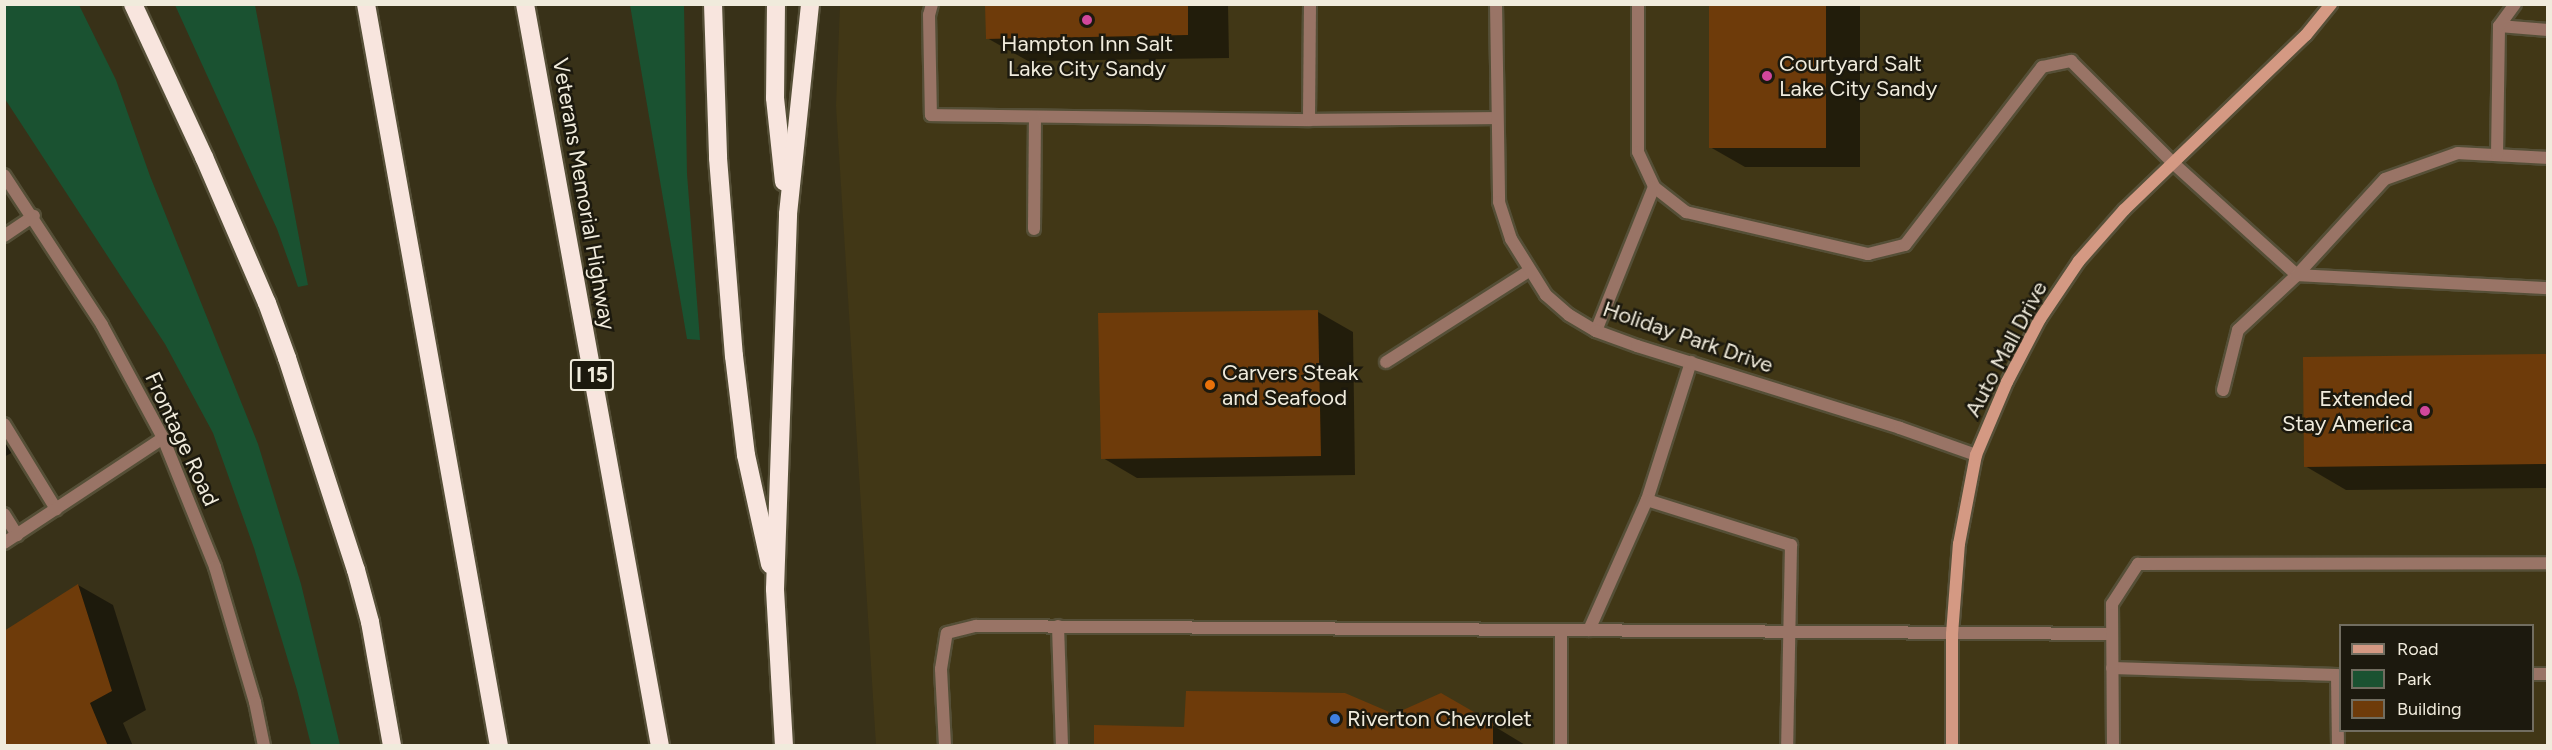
<!DOCTYPE html>
<style>
body{margin:0}
#map{position:relative;width:2552px;height:750px;overflow:hidden;background:#383118;font-family:Figtree,sans-serif}
div>[style]{position:absolute}
.built>*{inset:0;background:#413716}
.green>*{inset:0;background:#1a5231}
.shadow>*{inset:0;background:#0007}
.building>*{inset:0;background:#6e3b0a}
.roads{filter:drop-shadow(2px 0 #554f37) drop-shadow(-2px 0 #554f37) drop-shadow(0 2px #554f37) drop-shadow(0 -2px #554f37)}
.lane>*{height:12px;margin:-6px;padding:0 6px;transform-origin:6px;border-radius:6px;background:#997466}
.street>*{height:12px;margin:-6px;padding:0 6px;transform-origin:6px;border-radius:6px;background:#997466}
.secondary>*{height:12px;margin:-6px;padding:0 6px;transform-origin:6px;border-radius:6px;background:#d49983}
.highway>*{height:18px;margin:-9px;padding:0 9px;transform-origin:9px;border-radius:9px;background:#f8e5de}
.dots>*{width:16px;height:16px;translate:-50% -50%;box-sizing:border-box;border:3px solid #1c190e;border-radius:50%}
span{translate:-50% -50%;white-space:nowrap;text-align:center;line-height:1.15;-webkit-text-stroke:5px #1c190e;paint-order:stroke}
.shield-label span{padding:2px 4px;background:#1c190e;border:2px solid;border-radius:4px;-webkit-text-stroke-width:0}
.shield-label{font-size:21px;color:#f0ebdc;font-weight:700}
.poi-label{font-size:22px;color:#f0ebdc}
.left{translate:0 -50%;text-align:left}
.right{translate:-100% -50%;text-align:right}
.street-label{font-size:22px;color:#f0ebdc}
.frame{position:absolute;inset:0;border:6px solid #f0ebdc;pointer-events:none}
.legend{position:absolute;left:2339px;top:624px;width:195px;height:108px;box-sizing:border-box;background:#1c190e;border:2px solid #716d60;margin:0;padding:8px 10px;list-style:none;font-size:18px;color:#f0ebdc}
.legend li{display:flex;align-items:center;gap:12px;height:30px}
.legend b{width:30px;border:2px solid #716d60}
</style>
<div id="map">
<div class="built">
<i style="clip-path:polygon(evenodd,840px 5px,2547px 5px,2547px 745px,876px 745px,836px 106px,840px 5px,2340px 626px,2532px 626px,2532px 730px,2340px 730px,2340px 626px)"></i>
</div>
<div class="green">
<i style="clip-path:polygon(5px 4px,79px 5px,116px 80px,150px 176px,258px 444px,301px 584px,340px 745px,311px 745px,297px 690px,254px 548px,213px 433px,165px 344px,5px 99px)"></i>
<i style="clip-path:polygon(175px 5px,255px 5px,308px 285px,298px 287px,277px 229px)"></i>
<i style="clip-path:polygon(630px 5px,684px 5px,687px 174px,700px 340px,687px 339px)"></i>
</div>
<div class="shadow">
<i style="clip-path:polygon(987px 4px,1228px 4px,1229px 58px,1028px 61px,987px 38px)"></i>
<i style="clip-path:polygon(1710px 4px,1860px 4px,1860px 167px,1745px 167px,1710px 147px)"></i>
<i style="clip-path:polygon(1318px 312px,1353px 332px,1355px 475px,1137px 478px,1103px 458px)"></i>
<i style="clip-path:polygon(2548px 356px,2548px 488px,2346px 490px,2305px 466px)"></i>
<i style="clip-path:polygon(4px 435px,15px 451px,4px 457px)"></i>
<i style="clip-path:polygon(78px 585px,113px 605px,146px 710px,123px 723px,133px 746px,4px 746px,4px 633px)"></i>
<i style="clip-path:polygon(1441px 694px,1527px 746px,1096px 746px,1186px 728px,1394px 716px)"></i>
</div>
<div class="building">
<i style="clip-path:polygon(985px 4px,1188px 4px,1188px 35px,986px 39px)"></i>
<i style="clip-path:polygon(1709px 4px,1826px 4px,1826px 148px,1709px 148px)"></i>
<i style="clip-path:polygon(1318px 310px,1321px 456px,1101px 459px,1098px 313px)"></i>
<i style="clip-path:polygon(2548px 354px,2548px 464px,2304px 467px,2303px 357px)"></i>
<i style="clip-path:polygon(78px 584px,112px 691px,90px 703px,108px 746px,4px 746px,4px 631px)"></i>
<i style="clip-path:polygon(1186px 691px,1345px 693px,1394px 714px,1441px 693px,1493px 723px,1493px 746px,1094px 746px,1094px 725px,1184px 727px)"></i>
</div>
<div class="roads">
<div class="lane">
<i style="left:932px;top:4px;width:11px;rotate:105deg"></i>
<i style="left:929px;top:15px;width:100px;rotate:88.9deg"></i>
<i style="left:931px;top:115px;width:378px;rotate:0.8deg"></i>
<i style="left:1310px;top:4px;width:116px;rotate:90.5deg"></i>
<i style="left:1309px;top:120px;width:187px;rotate:-0.6deg"></i>
<i style="left:1638px;top:4px;width:148px;rotate:90deg"></i>
<i style="left:1638px;top:152px;width:38px;rotate:65deg"></i>
<i style="left:1654px;top:187px;width:41px;rotate:38deg"></i>
<i style="left:1686px;top:212px;width:187px;rotate:13deg"></i>
<i style="left:1868px;top:254px;width:38px;rotate:-14deg"></i>
<i style="left:1905px;top:245px;width:225px;rotate:-52.4deg"></i>
<i style="left:2042px;top:67px;width:30px;rotate:-12deg"></i>
<i style="left:2071px;top:61px;width:144px;rotate:45deg"></i>
<i style="left:2173px;top:163px;width:167px;rotate:42.1deg"></i>
<i style="left:2297px;top:275px;width:130px;rotate:-47.5deg"></i>
<i style="left:2385px;top:179px;width:77px;rotate:-19.6deg"></i>
<i style="left:2458px;top:153px;width:90px;rotate:3.2deg"></i>
<i style="left:2499px;top:26px;width:49px;rotate:4.7deg"></i>
<i style="left:2497px;top:155px;width:129px;rotate:-89.1deg"></i>
<i style="left:2499px;top:26px;width:27px;rotate:-54deg"></i>
<i style="left:1034px;top:229px;width:111px;rotate:-89.5deg"></i>
<i style="left:4px;top:236px;width:36px;rotate:-34deg"></i>
<i style="left:1596px;top:331px;width:155px;rotate:-68.1deg"></i>
<i style="left:1386px;top:362px;width:169px;rotate:-32.5deg"></i>
<i style="left:1691px;top:362px;width:145px;rotate:107.7deg"></i>
<i style="left:1647px;top:500px;width:151px;rotate:17.4deg"></i>
<i style="left:1791px;top:545px;width:201px;rotate:91.1deg"></i>
<i style="left:2223px;top:390px;width:62px;rotate:-76deg"></i>
<i style="left:2238px;top:330px;width:81px;rotate:-43deg"></i>
<i style="left:2297px;top:275px;width:251px;rotate:3deg"></i>
<i style="left:4px;top:424px;width:100px;rotate:58.5deg"></i>
<i style="left:4px;top:514px;width:25px;rotate:58deg"></i>
<i style="left:4px;top:543px;width:191px;rotate:-33.4deg"></i>
<i style="left:1058px;top:626px;width:120px;rotate:88.1deg"></i>
<i style="left:1589px;top:630px;width:142px;rotate:-66deg"></i>
<i style="left:2112px;top:668px;width:225px;rotate:1.8deg"></i>
<i style="left:2337px;top:675px;width:71px;rotate:89.2deg"></i>
<i style="left:2532px;top:674px;width:16px"></i>
<i style="left:945px;top:746px;width:77px;rotate:-93deg"></i>
<i style="left:941px;top:669px;width:36px;rotate:-81deg"></i>
<i style="left:947px;top:633px;width:30px;rotate:-14deg"></i>
<i style="left:976px;top:626px;width:1136px;rotate:0.4deg"></i>
<i style="left:1561px;top:746px;width:116px;rotate:-90deg"></i>
<i style="left:2113px;top:746px;width:142px;rotate:-90.4deg"></i>
<i style="left:2112px;top:604px;width:48px;rotate:-57deg"></i>
<i style="left:2138px;top:564px;width:410px;rotate:-0.1deg"></i>
</div>
<div class="street">
<i style="left:1496px;top:4px;width:198px;rotate:89.1deg"></i>
<i style="left:1499px;top:202px;width:39px;rotate:72deg"></i>
<i style="left:1511px;top:239px;width:66px;rotate:58deg"></i>
<i style="left:1546px;top:295px;width:30px;rotate:41deg"></i>
<i style="left:1569px;top:315px;width:31px;rotate:31deg"></i>
<i style="left:1596px;top:331px;width:44px;rotate:20.1deg"></i>
<i style="left:1637px;top:346px;width:275px;rotate:17.3deg"></i>
<i style="left:1900px;top:428px;width:81px;rotate:19.6deg"></i>
<i style="left:4px;top:175px;width:179px;rotate:56.8deg"></i>
<i style="left:102px;top:325px;width:128px;rotate:61.6deg"></i>
<i style="left:163px;top:438px;width:139px;rotate:68deg"></i>
<i style="left:215px;top:567px;width:141px;rotate:73.5deg"></i>
<i style="left:255px;top:702px;width:45px;rotate:78.4deg"></i>
</div>
<div class="secondary">
<i style="left:1952px;top:746px;width:112px;rotate:-90deg"></i>
<i style="left:1952px;top:634px;width:90px;rotate:-85.6deg"></i>
<i style="left:1959px;top:544px;width:91px;rotate:-79.2deg"></i>
<i style="left:1976px;top:455px;width:79px;rotate:-67deg"></i>
<i style="left:2007px;top:382px;width:71px;rotate:-62.4deg"></i>
<i style="left:2040px;top:319px;width:70px;rotate:-56.1deg"></i>
<i style="left:2079px;top:261px;width:68px;rotate:-48.6deg"></i>
<i style="left:2124px;top:210px;width:252px;rotate:-43.9deg"></i>
<i style="left:2306px;top:35px;width:40px;rotate:-51deg"></i>
</div>
<div class="highway">
<i style="left:133px;top:4px;width:169px;rotate:65.1deg"></i>
<i style="left:204px;top:157px;width:159px;rotate:66.7deg"></i>
<i style="left:267px;top:303px;width:59px;rotate:70deg"></i>
<i style="left:287px;top:358px;width:223px;rotate:72deg"></i>
<i style="left:356px;top:570px;width:54px;rotate:74.9deg"></i>
<i style="left:370px;top:622px;width:126px;rotate:79.9deg"></i>
<i style="left:366px;top:4px;width:754px;rotate:79.84deg"></i>
<i style="left:525px;top:4px;width:754px;rotate:79.69deg"></i>
<i style="left:713px;top:4px;width:154px;rotate:88.1deg"></i>
<i style="left:718px;top:158px;width:199px;rotate:85.4deg"></i>
<i style="left:734px;top:356px;width:100px;rotate:83.1deg"></i>
<i style="left:746px;top:455px;width:112px;rotate:77.6deg"></i>
<i style="left:776px;top:4px;width:94px;rotate:90.6deg"></i>
<i style="left:775px;top:98px;width:84px;rotate:83.9deg"></i>
<i style="left:784px;top:746px;width:157px;rotate:-93.3deg"></i>
<i style="left:775px;top:589px;width:375px;rotate:-88deg"></i>
<i style="left:788px;top:214px;width:211px;rotate:-84deg"></i>
</div>
</div>
<div class="dots">
<i style="left:1087px;top:20px;background:#d1479c"></i>
<i style="left:1767px;top:76px;background:#d1479c"></i>
<i style="left:1210px;top:385px;background:#e8710a"></i>
<i style="left:2425px;top:411px;background:#d1479c"></i>
<i style="left:1335px;top:719px;background:#3f7fe0"></i>
</div>
<div class="shield-label">
<span style="left:592px;top:375px">I 15</span>
</div>
<div class="poi-label">
<span style="left:1087px;top:56px">Hampton Inn Salt<br>Lake City Sandy</span>
<span class="left" style="left:1779px;top:76px">Courtyard Salt<br>Lake City Sandy</span>
<span class="left" style="left:1222px;top:385px">Carvers Steak<br>and Seafood</span>
<span class="right" style="left:2413px;top:411px">Extended<br>Stay America</span>
<span class="left" style="left:1347px;top:719px">Riverton Chevrolet</span>
</div>
<div class="street-label">
<span style="left:584px;top:194px;rotate:80deg">Veterans Memorial Highway</span>
<span style="left:1688px;top:337px;rotate:19deg">Holiday Park Drive</span>
<span style="left:2006px;top:349px;rotate:-62deg">Auto Mall Drive</span>
<span style="left:182px;top:439px;rotate:65deg">Frontage Road</span>
</div>
<div class="frame"></div>
<ul class="legend">
<li><b style="height:8px;background:#d49983"></b>Road</li>
<li><b style="height:16px;background:#1a5231"></b>Park</li>
<li><b style="height:16px;background:#6e3b0a"></b>Building</li>
</ul>
</div>
